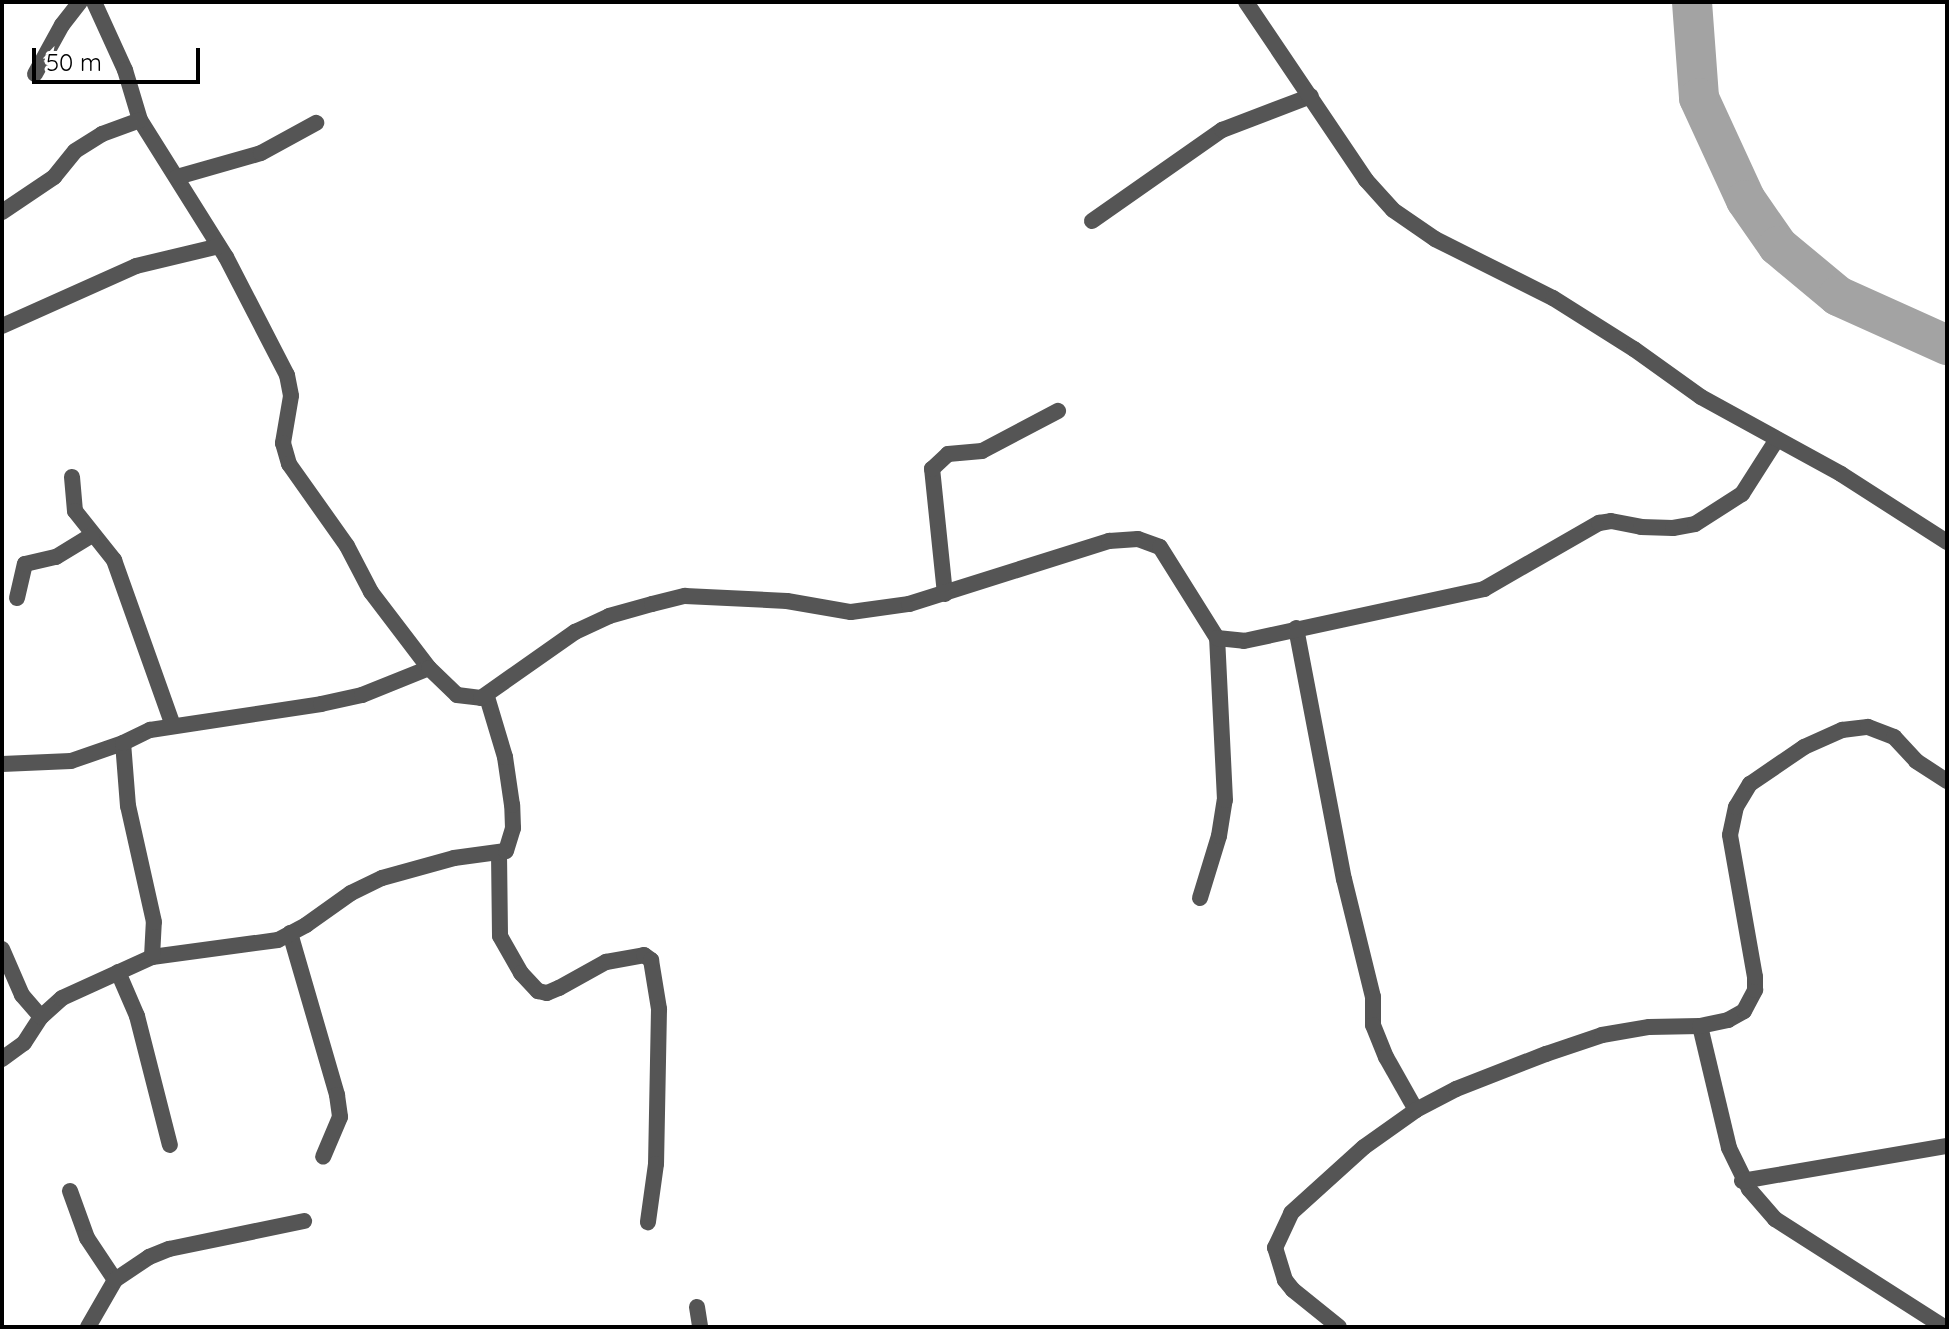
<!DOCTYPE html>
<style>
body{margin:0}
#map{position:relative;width:1949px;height:1329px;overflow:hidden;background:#fff;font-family:Quicksand,sans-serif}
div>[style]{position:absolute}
.river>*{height:40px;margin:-20px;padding:0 20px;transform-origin:20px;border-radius:20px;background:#a3a3a3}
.minor>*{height:16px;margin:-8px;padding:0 8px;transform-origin:8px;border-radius:8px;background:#555}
.tertiary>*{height:16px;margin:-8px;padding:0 8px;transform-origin:8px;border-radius:8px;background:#555}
span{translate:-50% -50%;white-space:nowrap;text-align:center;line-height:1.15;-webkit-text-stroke:6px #fff;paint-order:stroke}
.frame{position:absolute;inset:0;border:4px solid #000;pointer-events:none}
.scale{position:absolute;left:32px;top:48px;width:168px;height:36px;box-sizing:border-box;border:4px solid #000;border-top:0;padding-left:10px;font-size:24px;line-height:28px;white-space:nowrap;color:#000;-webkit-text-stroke:6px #fff;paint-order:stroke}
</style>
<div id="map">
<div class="river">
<i style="left:1692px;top:2px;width:96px;rotate:85.8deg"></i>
<i style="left:1699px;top:98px;width:112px;rotate:65.3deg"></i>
<i style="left:1746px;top:200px;width:56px;rotate:55.2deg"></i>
<i style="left:1778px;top:246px;width:78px;rotate:39.8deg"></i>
<i style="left:1838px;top:296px;width:120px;rotate:24.2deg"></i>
</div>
<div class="minor">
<i style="left:94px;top:2px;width:75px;rotate:65.5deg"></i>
<i style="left:125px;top:70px;width:52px;rotate:73.3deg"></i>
<i style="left:140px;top:120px;width:162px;rotate:57.9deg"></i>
<i style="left:226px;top:257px;width:133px;rotate:62.7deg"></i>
<i style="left:287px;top:375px;width:21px;rotate:79deg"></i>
<i style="left:291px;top:396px;width:48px;rotate:99.7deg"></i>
<i style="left:283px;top:443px;width:22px;rotate:74deg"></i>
<i style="left:289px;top:464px;width:100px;rotate:54.7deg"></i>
<i style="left:347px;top:546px;width:52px;rotate:62.4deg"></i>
<i style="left:371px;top:592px;width:96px;rotate:52.7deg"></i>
<i style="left:35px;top:74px;width:56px;rotate:-61.1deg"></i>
<i style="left:62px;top:25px;width:29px;rotate:-52deg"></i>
<i style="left:177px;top:177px;width:87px;rotate:-15.9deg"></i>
<i style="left:261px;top:153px;width:63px;rotate:-28.6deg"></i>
<i style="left:2px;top:212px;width:63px;rotate:-33.9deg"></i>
<i style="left:54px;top:177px;width:33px;rotate:-51deg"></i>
<i style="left:75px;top:151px;width:32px;rotate:-32deg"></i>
<i style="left:102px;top:134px;width:40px;rotate:-20.2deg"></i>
<i style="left:1092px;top:221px;width:159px;rotate:-35deg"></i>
<i style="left:1222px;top:130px;width:95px;rotate:-20.9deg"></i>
<i style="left:2px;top:326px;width:147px;rotate:-24.1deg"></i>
<i style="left:136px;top:266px;width:85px;rotate:-13.5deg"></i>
<i style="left:72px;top:477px;width:34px;rotate:85deg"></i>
<i style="left:75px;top:511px;width:63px;rotate:51.5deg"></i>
<i style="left:114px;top:560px;width:176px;rotate:70.4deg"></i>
<i style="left:945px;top:594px;width:126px;rotate:-95.9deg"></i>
<i style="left:932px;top:469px;width:22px;rotate:-43deg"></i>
<i style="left:948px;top:454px;width:34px;rotate:-5deg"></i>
<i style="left:982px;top:451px;width:86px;rotate:-27.8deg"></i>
<i style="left:17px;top:598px;width:35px;rotate:-77deg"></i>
<i style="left:25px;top:564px;width:32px;rotate:-13deg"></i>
<i style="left:56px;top:557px;width:42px;rotate:-31.4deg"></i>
<i style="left:1296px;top:628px;width:256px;rotate:79.2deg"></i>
<i style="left:1344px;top:879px;width:122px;rotate:76.2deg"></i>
<i style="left:1373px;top:997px;width:28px;rotate:90deg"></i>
<i style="left:1373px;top:1025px;width:35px;rotate:68deg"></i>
<i style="left:1386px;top:1057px;width:61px;rotate:60.5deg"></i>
<i style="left:2px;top:764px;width:69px;rotate:-2.5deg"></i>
<i style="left:71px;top:761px;width:55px;rotate:-19.1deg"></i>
<i style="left:499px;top:853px;width:83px;rotate:89.3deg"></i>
<i style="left:500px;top:936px;width:43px;rotate:60.4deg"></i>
<i style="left:521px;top:973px;width:25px;rotate:47deg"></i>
<i style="left:538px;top:991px;width:9px;rotate:13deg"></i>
<i style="left:547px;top:993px;width:13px;rotate:-23deg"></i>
<i style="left:559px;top:988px;width:54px;rotate:-29deg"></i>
<i style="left:606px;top:962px;width:39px;rotate:-10deg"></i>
<i style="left:644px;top:955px;width:9px;rotate:36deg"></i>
<i style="left:651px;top:960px;width:50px;rotate:80.7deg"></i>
<i style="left:659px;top:1009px;width:155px;rotate:91.1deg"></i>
<i style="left:656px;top:1164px;width:59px;rotate:97.9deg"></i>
<i style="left:1200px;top:898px;width:65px;rotate:-73deg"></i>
<i style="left:1219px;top:836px;width:36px;rotate:-81deg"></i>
<i style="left:1225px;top:800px;width:162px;rotate:-92.8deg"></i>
<i style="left:290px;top:933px;width:169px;rotate:73.8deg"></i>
<i style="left:337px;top:1095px;width:22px;rotate:82deg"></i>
<i style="left:340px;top:1117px;width:43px;rotate:113deg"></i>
<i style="left:2px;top:949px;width:50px;rotate:66.5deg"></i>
<i style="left:22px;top:995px;width:29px;rotate:49deg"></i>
<i style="left:152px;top:957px;width:127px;rotate:-7.7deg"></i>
<i style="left:278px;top:940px;width:32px;rotate:-28deg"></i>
<i style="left:306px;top:925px;width:55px;rotate:-35.4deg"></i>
<i style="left:351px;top:893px;width:34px;rotate:-26deg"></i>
<i style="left:382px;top:878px;width:75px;rotate:-15.5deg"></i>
<i style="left:454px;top:858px;width:52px;rotate:-7.7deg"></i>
<i style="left:506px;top:851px;width:24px;rotate:-73deg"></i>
<i style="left:513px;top:828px;width:23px;rotate:-92deg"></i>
<i style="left:512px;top:805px;width:49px;rotate:-98.3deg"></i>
<i style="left:505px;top:757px;width:63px;rotate:-106.7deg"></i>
<i style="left:118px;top:972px;width:48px;rotate:66.6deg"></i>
<i style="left:137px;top:1016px;width:133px;rotate:75.7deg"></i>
<i style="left:1700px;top:1026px;width:125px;rotate:76.6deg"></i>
<i style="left:1729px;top:1148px;width:46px;rotate:64deg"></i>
<i style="left:1749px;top:1189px;width:40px;rotate:49deg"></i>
<i style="left:1775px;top:1219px;width:201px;rotate:32.6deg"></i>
<i style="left:2px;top:1059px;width:27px;rotate:-36deg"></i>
<i style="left:24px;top:1043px;width:31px;rotate:-57deg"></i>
<i style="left:41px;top:1017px;width:28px;rotate:-42deg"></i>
<i style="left:62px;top:998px;width:99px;rotate:-24.5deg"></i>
<i style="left:152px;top:957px;width:35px;rotate:-87deg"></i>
<i style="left:154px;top:922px;width:119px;rotate:-102.6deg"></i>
<i style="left:128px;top:806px;width:63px;rotate:-94.5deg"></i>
<i style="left:123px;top:743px;width:30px;rotate:-26deg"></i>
<i style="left:150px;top:730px;width:173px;rotate:-8.6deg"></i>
<i style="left:321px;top:704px;width:42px;rotate:-12.4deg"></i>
<i style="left:362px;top:695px;width:72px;rotate:-21.9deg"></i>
<i style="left:429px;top:668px;width:39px;rotate:44deg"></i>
<i style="left:457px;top:695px;width:24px;rotate:7deg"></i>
<i style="left:481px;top:698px;width:115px;rotate:-35.1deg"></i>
<i style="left:575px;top:632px;width:38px;rotate:-25deg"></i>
<i style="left:609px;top:616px;width:45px;rotate:-15.6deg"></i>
<i style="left:652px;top:604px;width:34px;rotate:-14deg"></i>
<i style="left:685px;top:596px;width:102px;rotate:2.8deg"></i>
<i style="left:787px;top:601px;width:65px;rotate:9.8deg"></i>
<i style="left:851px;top:612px;width:59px;rotate:-7.9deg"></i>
<i style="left:909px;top:604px;width:210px;rotate:-17.5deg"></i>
<i style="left:1109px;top:541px;width:29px;rotate:-4deg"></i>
<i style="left:1138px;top:539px;width:23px;rotate:20deg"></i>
<i style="left:1160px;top:547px;width:107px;rotate:57.9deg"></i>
<i style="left:1217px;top:638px;width:27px;rotate:6deg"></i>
<i style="left:1244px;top:641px;width:246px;rotate:-12.2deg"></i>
<i style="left:1484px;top:589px;width:133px;rotate:-29.9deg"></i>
<i style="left:1599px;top:523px;width:12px;rotate:-9deg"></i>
<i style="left:1611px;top:521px;width:31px;rotate:11deg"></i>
<i style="left:1641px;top:527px;width:32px;rotate:2deg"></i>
<i style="left:1673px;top:528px;width:22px;rotate:-10deg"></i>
<i style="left:1695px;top:524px;width:56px;rotate:-32.6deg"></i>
<i style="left:1742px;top:494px;width:65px;rotate:-57.5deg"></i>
<i style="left:1742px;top:1181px;width:208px;rotate:-9.7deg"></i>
<i style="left:70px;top:1191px;width:50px;rotate:70.1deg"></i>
<i style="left:87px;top:1238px;width:50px;rotate:56.3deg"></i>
<i style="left:697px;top:1307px;width:20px;rotate:81deg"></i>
<i style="left:88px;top:1327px;width:54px;rotate:-60.1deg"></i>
<i style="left:115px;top:1280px;width:41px;rotate:-34.1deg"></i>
<i style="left:149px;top:1257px;width:22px;rotate:-22deg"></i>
<i style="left:169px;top:1249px;width:138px;rotate:-11.7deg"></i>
<i style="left:1339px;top:1327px;width:59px;rotate:-141.2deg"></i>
<i style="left:1293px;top:1290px;width:13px;rotate:-129deg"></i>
<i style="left:1285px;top:1280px;width:34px;rotate:-107deg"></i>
<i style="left:1275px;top:1248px;width:38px;rotate:-65deg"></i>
<i style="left:1291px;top:1213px;width:98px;rotate:-42.1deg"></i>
<i style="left:1364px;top:1147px;width:64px;rotate:-35.4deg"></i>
<i style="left:1416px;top:1110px;width:45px;rotate:-27.7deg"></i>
<i style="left:1456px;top:1089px;width:97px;rotate:-21.3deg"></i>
<i style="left:1546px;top:1054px;width:59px;rotate:-18.7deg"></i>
<i style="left:1602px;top:1035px;width:48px;rotate:-9.7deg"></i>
<i style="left:1649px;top:1027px;width:51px;rotate:-1.1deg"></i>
<i style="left:1700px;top:1026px;width:29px;rotate:-12deg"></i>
<i style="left:1728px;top:1020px;width:18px;rotate:-29deg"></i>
<i style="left:1744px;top:1011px;width:24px;rotate:-62deg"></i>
<i style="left:1755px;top:990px;width:13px;rotate:-90deg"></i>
<i style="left:1755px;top:977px;width:144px;rotate:-100deg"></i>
<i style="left:1730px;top:835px;width:29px;rotate:-78deg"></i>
<i style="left:1736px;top:807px;width:27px;rotate:-59deg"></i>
<i style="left:1750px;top:784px;width:65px;rotate:-34.4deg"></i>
<i style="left:1804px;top:747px;width:42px;rotate:-24.1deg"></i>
<i style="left:1842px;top:730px;width:26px;rotate:-7deg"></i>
<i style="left:1868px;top:727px;width:28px;rotate:21deg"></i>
<i style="left:1894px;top:737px;width:33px;rotate:47deg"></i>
<i style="left:1916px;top:761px;width:37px;rotate:33deg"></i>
</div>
<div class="tertiary">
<i style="left:1246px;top:2px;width:215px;rotate:56deg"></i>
<i style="left:1366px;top:180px;width:40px;rotate:48deg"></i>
<i style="left:1393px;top:210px;width:51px;rotate:34.6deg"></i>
<i style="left:1435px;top:239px;width:132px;rotate:26.6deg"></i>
<i style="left:1553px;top:298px;width:96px;rotate:32.2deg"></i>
<i style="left:1634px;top:349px;width:82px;rotate:35.6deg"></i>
<i style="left:1701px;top:397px;width:160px;rotate:28.8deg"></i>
<i style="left:1841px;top:474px;width:126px;rotate:32.7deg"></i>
</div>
<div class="frame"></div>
<div class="scale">50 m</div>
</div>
